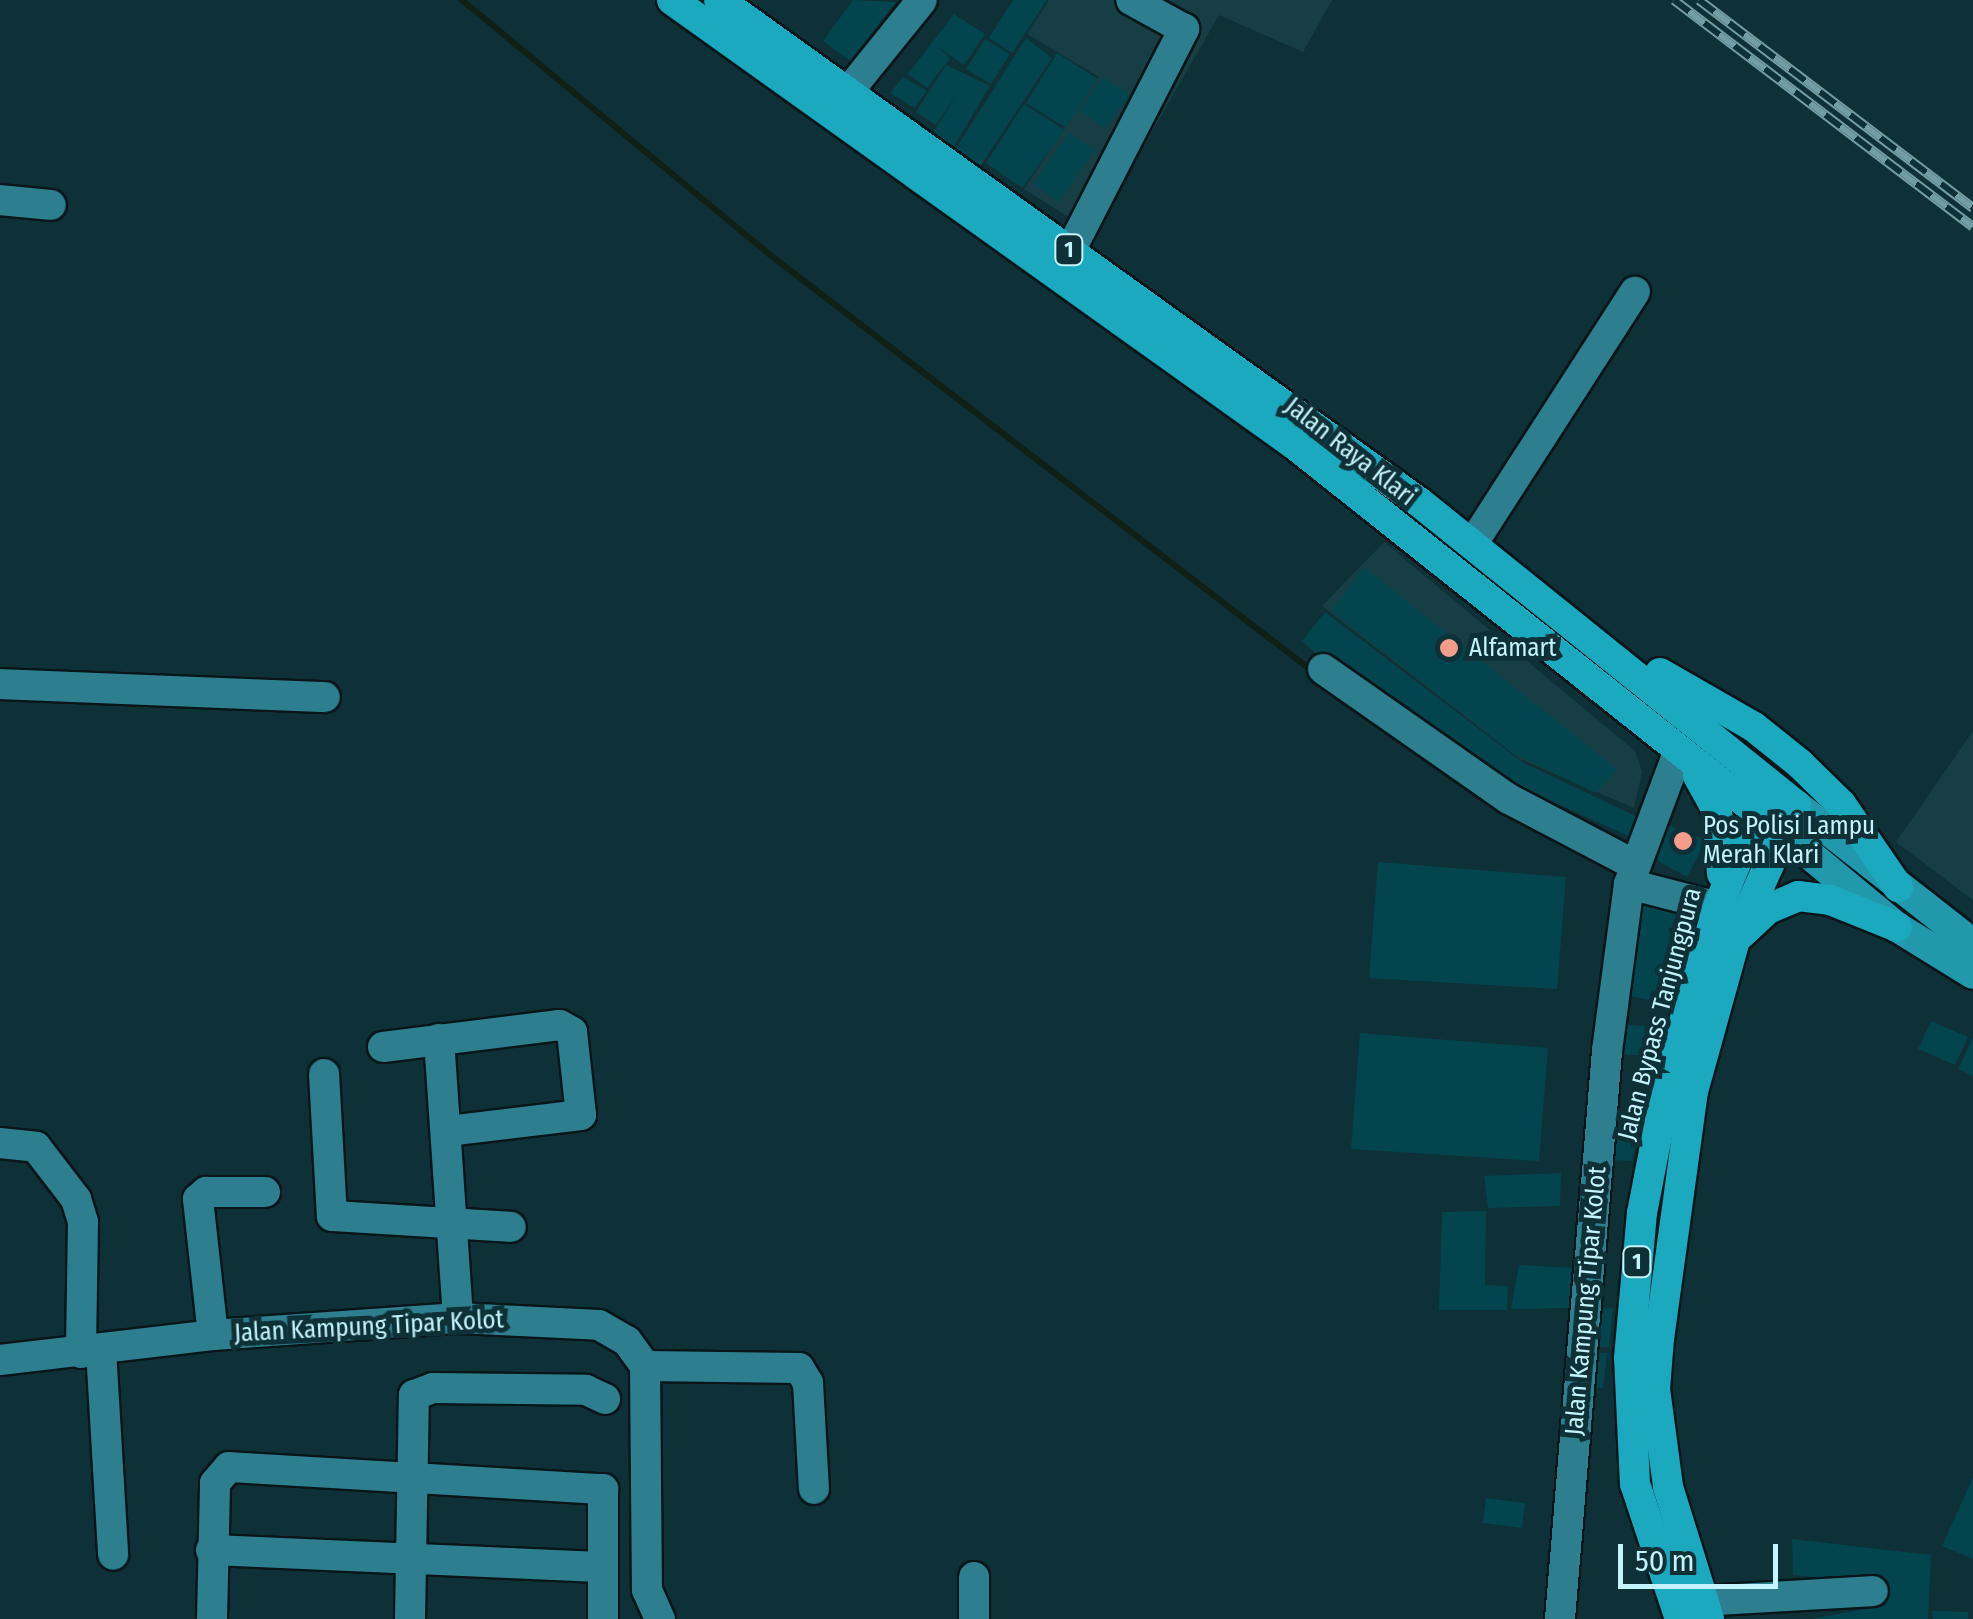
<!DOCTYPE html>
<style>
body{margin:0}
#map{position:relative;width:1973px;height:1619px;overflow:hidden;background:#0e3037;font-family:"Fira Sans Condensed",sans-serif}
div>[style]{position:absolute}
.built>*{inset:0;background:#183e45}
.stream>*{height:6px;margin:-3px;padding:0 3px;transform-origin:3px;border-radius:3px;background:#0f2014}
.building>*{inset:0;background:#03454f}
.roads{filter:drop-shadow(2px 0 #081619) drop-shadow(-2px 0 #081619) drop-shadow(0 2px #081619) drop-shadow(0 -2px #081619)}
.minor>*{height:30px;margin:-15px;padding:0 15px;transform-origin:15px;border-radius:15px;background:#2d7f8f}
.major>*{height:30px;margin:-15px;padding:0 15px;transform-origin:15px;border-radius:15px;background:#2298ac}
.highway>*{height:30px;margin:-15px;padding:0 15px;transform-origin:15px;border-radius:15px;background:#1ba9c0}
.rail>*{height:10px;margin-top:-5px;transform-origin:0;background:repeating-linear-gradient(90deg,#0e3037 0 19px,#739da5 0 38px);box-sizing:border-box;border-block:2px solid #739da5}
.dots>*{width:28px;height:28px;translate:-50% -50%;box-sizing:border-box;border:5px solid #0e3037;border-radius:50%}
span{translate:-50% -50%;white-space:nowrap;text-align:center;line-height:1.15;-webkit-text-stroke:10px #0e3037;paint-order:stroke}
.shield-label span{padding:2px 8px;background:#0e3037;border:2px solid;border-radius:8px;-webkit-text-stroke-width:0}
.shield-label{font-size:22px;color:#c3f3fd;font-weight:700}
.street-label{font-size:25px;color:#c3f3fd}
.poi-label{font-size:25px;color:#c3f3fd}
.left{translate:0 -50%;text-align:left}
.scale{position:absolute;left:1618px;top:1544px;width:160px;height:45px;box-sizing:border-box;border:5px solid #c3f3fd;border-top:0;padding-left:12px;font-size:30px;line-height:35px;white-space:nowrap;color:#c3f3fd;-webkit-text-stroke:8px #0e3037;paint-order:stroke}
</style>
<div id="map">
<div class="built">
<i style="clip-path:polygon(1049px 0,1332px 0,1303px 52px,1219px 15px,1094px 233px,1024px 189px,1099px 77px,1027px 34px)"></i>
<i style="clip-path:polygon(1384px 542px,1635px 751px,1642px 772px,1634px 808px,1520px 759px,1322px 606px)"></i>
<i style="clip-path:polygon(1973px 731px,1973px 900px,1896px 842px)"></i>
</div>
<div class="stream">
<i style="left:462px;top:0;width:398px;rotate:39.6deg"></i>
<i style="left:769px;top:254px;width:683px;rotate:37.51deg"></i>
</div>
<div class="building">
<i style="clip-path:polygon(853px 0,896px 2px,850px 61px,823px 41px)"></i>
<i style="clip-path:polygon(1013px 0,1047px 0,1012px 53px,989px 38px)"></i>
<i style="clip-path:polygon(954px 14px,985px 34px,964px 65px,938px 47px,950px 58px,927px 88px,908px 74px)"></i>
<i style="clip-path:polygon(1026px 38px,1052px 58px,979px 168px,955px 150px)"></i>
<i style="clip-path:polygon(985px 39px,1010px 54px,991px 84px,966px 69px)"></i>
<i style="clip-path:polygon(1057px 53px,1098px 79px,1066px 128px,1026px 103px)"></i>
<i style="clip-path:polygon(946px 65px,990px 86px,954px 146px,933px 133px,959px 91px,936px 125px,916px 112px)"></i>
<i style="clip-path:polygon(903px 77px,927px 91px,914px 108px,890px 93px)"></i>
<i style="clip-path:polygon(1103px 77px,1130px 95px,1105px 128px,1080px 111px)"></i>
<i style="clip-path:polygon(1024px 104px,1065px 130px,1022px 188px,986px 163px)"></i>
<i style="clip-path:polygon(1069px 132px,1095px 150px,1059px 202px,1033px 184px)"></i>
<i style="clip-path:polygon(1364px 567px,1617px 769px,1596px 793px,1514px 754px,1331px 611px)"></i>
<i style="clip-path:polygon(1325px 612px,1524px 763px,1642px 819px,1633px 838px,1513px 784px,1322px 659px,1302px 641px)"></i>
<i style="clip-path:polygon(1666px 824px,1706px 840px,1687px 877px,1651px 857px)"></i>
<i style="clip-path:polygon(1378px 862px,1566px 877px,1557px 989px,1369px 978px)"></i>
<i style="clip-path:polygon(1645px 896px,1696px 909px,1665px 1003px,1624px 995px)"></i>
<i style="clip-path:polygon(1931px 1021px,1968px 1037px,1955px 1065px,1918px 1049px)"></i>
<i style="clip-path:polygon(1623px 1024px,1651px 1027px,1646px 1056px,1618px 1054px)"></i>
<i style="clip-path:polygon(1360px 1033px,1548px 1048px,1539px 1161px,1351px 1149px)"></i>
<i style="clip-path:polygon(1973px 1037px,1973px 1076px,1958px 1069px)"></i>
<i style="clip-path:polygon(1614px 1139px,1635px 1141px,1632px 1161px,1612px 1160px)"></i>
<i style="clip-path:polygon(1561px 1173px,1560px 1206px,1488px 1208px,1484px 1176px)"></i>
<i style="clip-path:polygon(1486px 1211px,1485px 1285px,1508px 1286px,1507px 1310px,1439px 1310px,1442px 1212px)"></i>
<i style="clip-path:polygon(1519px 1265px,1572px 1268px,1570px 1308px,1511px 1309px)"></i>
<i style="clip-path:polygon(1613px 1308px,1609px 1347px,1596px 1347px,1599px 1309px)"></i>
<i style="clip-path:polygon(1593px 1352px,1607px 1353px,1603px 1388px,1589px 1386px)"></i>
<i style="clip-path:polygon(1973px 1477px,1973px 1559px,1942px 1546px)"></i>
<i style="clip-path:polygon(1486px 1498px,1525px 1503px,1522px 1528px,1483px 1523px)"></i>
<i style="clip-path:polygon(1792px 1539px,1931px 1555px,1928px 1619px,1812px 1619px,1886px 1605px,1887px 1584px,1793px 1575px)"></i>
<i style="clip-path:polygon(1932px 1611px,1968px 1612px,1968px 1619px,1933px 1619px)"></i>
</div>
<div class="roads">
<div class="minor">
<i style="left:847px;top:93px;width:119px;rotate:-51.1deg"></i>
<i style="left:0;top:200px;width:51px;rotate:5.6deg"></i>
<i style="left:1070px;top:251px;width:250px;rotate:-62.8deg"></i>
<i style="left:1184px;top:29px;width:60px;rotate:-151.3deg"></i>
<i style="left:1473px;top:543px;width:299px;rotate:-57.2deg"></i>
<i style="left:1323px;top:669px;width:227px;rotate:35deg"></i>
<i style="left:1509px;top:799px;width:140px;rotate:27.7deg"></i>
<i style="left:0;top:684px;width:325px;rotate:2.3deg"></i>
<i style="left:1629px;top:884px;width:92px;rotate:14.5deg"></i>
<i style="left:439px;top:1039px;width:280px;rotate:86.1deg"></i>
<i style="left:383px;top:1047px;width:178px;rotate:-7.1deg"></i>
<i style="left:560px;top:1025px;width:14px;rotate:30deg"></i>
<i style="left:572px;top:1032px;width:83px;rotate:83.8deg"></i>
<i style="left:581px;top:1115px;width:133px;rotate:173.1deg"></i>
<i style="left:324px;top:1074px;width:142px;rotate:86.8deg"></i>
<i style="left:332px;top:1216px;width:179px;rotate:3.5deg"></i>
<i style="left:0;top:1143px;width:36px;rotate:6deg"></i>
<i style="left:36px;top:1147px;width:66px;rotate:52.4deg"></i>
<i style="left:76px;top:1199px;width:24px;rotate:73deg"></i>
<i style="left:83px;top:1222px;width:131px;rotate:90.9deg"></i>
<i style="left:213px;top:1335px;width:137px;rotate:-96.3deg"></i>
<i style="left:198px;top:1199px;width:11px;rotate:-41deg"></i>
<i style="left:206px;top:1192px;width:59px"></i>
<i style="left:101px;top:1350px;width:205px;rotate:86.6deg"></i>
<i style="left:0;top:1360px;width:214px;rotate:-6.7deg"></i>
<i style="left:213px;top:1335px;width:246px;rotate:-4deg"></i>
<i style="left:458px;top:1318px;width:141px;rotate:2.8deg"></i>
<i style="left:599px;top:1325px;width:32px;rotate:30deg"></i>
<i style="left:627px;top:1341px;width:31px;rotate:54deg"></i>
<i style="left:645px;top:1366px;width:224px;rotate:89.5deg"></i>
<i style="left:647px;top:1590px;width:32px;rotate:66deg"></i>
<i style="left:645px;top:1366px;width:154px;rotate:0.7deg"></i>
<i style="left:799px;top:1368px;width:17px;rotate:59deg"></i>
<i style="left:808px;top:1383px;width:106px;rotate:86.8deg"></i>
<i style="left:211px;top:1550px;width:391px;rotate:2.5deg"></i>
<i style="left:974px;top:1577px;width:42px;rotate:90deg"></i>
<i style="left:1701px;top:1601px;width:172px;rotate:-3.3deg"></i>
<i style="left:212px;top:1619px;width:136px;rotate:-88.7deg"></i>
<i style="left:215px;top:1483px;width:21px;rotate:-49deg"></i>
<i style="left:229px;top:1467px;width:375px;rotate:3.4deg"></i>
<i style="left:603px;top:1489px;width:130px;rotate:90deg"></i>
<i style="left:410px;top:1619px;width:224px;rotate:-89deg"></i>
<i style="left:414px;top:1395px;width:20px;rotate:-20deg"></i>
<i style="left:433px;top:1388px;width:153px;rotate:0.7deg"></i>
<i style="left:586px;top:1390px;width:21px;rotate:25deg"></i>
<i style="left:1560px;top:1619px;width:570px;rotate:-85.27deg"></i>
<i style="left:1607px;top:1051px;width:168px;rotate:-82.5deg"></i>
<i style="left:1629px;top:884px;width:140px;rotate:-69.5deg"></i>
</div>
<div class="major">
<i style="left:1796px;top:805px;width:225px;rotate:38.1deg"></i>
<i style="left:1780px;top:830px;width:152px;rotate:39.7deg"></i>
<i style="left:1897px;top:927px;width:89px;rotate:31.7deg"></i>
</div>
<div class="highway">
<i style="left:672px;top:0;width:766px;rotate:35.54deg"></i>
<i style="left:1295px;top:445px;width:619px;rotate:38.44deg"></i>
<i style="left:719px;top:0;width:861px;rotate:35.65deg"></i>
<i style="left:1419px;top:502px;width:484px;rotate:38.8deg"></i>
<i style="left:1796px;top:805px;width:148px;rotate:114.3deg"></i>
<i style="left:1735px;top:940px;width:157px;rotate:105.5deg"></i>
<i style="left:1693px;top:1091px;width:249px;rotate:97.8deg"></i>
<i style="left:1659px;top:1338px;width:51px;rotate:94.5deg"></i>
<i style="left:1655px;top:1389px;width:99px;rotate:82.4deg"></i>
<i style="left:1668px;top:1487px;width:138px;rotate:72.7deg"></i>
<i style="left:1660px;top:673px;width:108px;rotate:29.9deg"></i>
<i style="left:1754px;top:727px;width:58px;rotate:38.7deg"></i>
<i style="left:1799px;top:763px;width:59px;rotate:44.3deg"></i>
<i style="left:1841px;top:804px;width:101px;rotate:55.5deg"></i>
<i style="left:1698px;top:776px;width:39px;rotate:61deg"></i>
<i style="left:1717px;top:810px;width:64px;rotate:85.5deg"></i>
<i style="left:1741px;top:934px;width:37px;rotate:-43deg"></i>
<i style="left:1768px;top:909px;width:33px;rotate:-23deg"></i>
<i style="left:1798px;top:896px;width:32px;rotate:7deg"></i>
<i style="left:1830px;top:900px;width:72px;rotate:21.9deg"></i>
<i style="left:1680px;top:1619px;width:142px;rotate:-108.4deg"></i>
<i style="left:1635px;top:1484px;width:126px;rotate:-92.7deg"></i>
<i style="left:1629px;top:1358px;width:146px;rotate:-84.9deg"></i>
<i style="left:1642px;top:1213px;width:147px;rotate:-79deg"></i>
<i style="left:1670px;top:1069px;width:169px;rotate:-73.5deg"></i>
<i style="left:1718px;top:907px;width:121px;rotate:-67.7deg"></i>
</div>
</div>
<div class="rail">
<i style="left:1674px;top:0;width:375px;rotate:37.2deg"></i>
<i style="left:1699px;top:0;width:344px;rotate:37.2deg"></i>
</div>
<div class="dots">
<i style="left:1449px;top:648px;background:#f49d8b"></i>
<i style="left:1683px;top:841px;background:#f49d8b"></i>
</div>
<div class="shield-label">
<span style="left:1069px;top:250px">1</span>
<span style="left:1637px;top:1262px">1</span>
</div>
<div class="street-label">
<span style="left:1350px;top:452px;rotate:38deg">Jalan Raya Klari</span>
<span style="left:1660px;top:1014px;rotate:-75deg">Jalan Bypass Tanjungpura</span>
<span style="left:1586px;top:1301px;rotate:-85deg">Jalan Kampung Tipar Kolot</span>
<span style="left:369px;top:1327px;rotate:-3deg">Jalan Kampung Tipar Kolot</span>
</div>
<div class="poi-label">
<span class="left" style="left:1469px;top:648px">Alfamart</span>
<span class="left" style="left:1703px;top:841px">Pos Polisi Lampu<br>Merah Klari</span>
</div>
<div class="scale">50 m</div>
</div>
